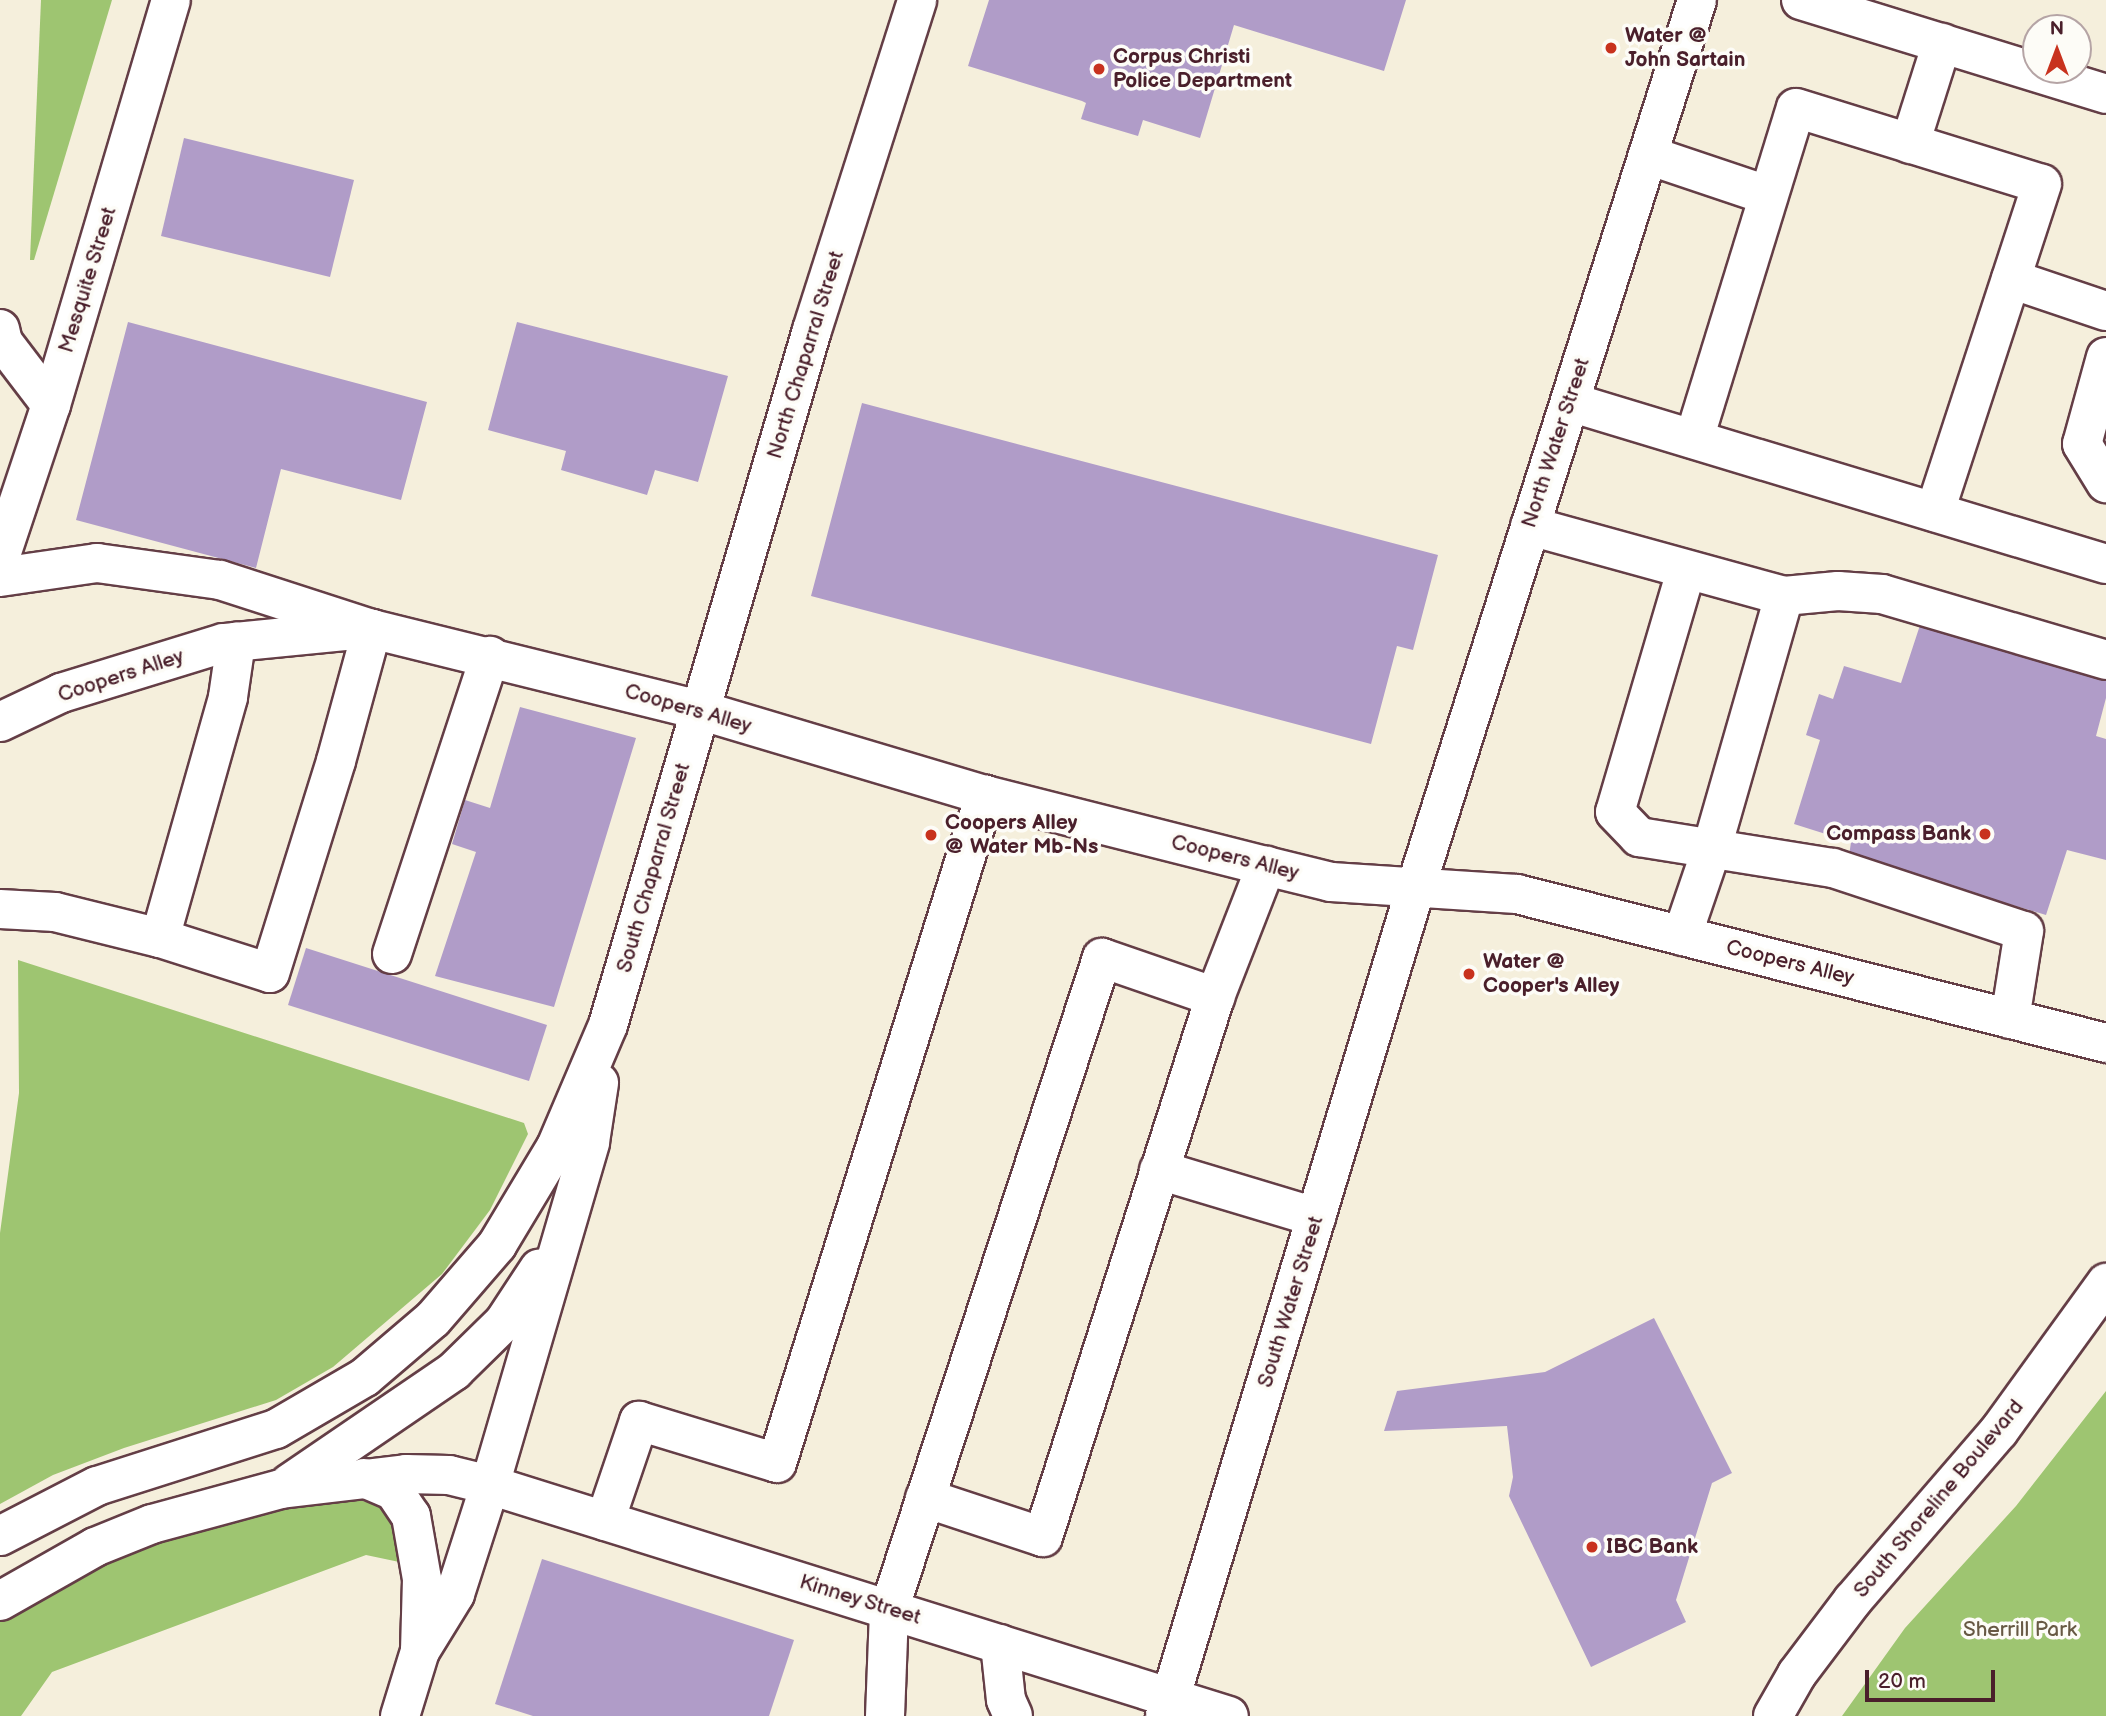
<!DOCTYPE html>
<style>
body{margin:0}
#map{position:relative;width:2106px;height:1716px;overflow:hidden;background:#f5efdc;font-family:"Balsamiq Sans",sans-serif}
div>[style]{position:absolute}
.green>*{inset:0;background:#9ec571}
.building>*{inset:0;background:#b09cc8}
.roads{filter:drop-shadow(2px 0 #643e46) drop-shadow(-2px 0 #643e46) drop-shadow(0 2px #643e46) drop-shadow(0 -2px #643e46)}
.minor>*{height:38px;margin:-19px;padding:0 19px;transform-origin:19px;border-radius:19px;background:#fff}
.major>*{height:38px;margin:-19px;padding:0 19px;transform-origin:19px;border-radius:19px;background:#fff}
.dots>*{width:19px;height:19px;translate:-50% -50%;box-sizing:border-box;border:4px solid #fdfcf7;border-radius:50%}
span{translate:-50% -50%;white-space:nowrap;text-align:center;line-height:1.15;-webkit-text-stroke:7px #fdfcf7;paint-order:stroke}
.poi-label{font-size:21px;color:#4a1f2b;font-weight:700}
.left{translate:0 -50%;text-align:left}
.right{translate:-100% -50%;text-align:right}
.street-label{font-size:21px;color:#4a1f2b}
.park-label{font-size:21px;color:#675944}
.north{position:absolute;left:2022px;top:14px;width:70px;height:70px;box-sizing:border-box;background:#fdfcf7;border:2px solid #b5a4a5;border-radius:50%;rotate:0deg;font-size:19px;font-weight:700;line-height:28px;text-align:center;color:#4a1f2b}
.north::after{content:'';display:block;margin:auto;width:24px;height:32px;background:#c8321e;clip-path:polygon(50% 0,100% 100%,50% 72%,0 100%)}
.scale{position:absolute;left:1865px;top:1670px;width:130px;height:32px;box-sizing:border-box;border:4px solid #4a1f2b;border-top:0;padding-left:9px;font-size:21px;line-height:24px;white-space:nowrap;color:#4a1f2b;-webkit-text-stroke:5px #fdfcf7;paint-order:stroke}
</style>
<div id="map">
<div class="green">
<i style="clip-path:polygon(41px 0,112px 0,34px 260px,30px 260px)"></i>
<i style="clip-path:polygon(18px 960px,524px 1123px,528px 1134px,490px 1210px,442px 1274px,333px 1367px,276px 1400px,124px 1448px,53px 1475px,0 1504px,0 1233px,19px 1093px)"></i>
<i style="clip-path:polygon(2106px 1391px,2106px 1716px,1842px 1716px,1905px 1628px,2016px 1506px)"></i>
<i style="clip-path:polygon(340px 1496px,376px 1504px,394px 1522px,404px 1563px,366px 1555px,52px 1672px,21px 1716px,0 1716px,0 1619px,145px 1542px)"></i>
</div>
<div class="building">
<i style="clip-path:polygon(989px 0,1406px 0,1384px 71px,1234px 25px,1200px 138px,1143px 120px,1138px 136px,1081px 119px,1086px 103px,1082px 101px,968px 66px)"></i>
<i style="clip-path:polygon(184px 138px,354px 180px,330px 277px,161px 236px)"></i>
<i style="clip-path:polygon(128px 322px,427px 402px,401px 500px,281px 469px,256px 568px,76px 520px)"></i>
<i style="clip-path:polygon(517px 322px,728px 376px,698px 482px,655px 470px,647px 495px,561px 470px,566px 451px,488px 430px)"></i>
<i style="clip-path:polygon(862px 403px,1438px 555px,1413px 650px,1397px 646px,1371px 744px,811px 596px)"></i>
<i style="clip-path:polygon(1923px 616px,2106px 674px,2106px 698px,2096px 736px,2106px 739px,2106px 860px,2067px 850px,2046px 915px,1849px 856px,1851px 842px,1794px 824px,1820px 740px,1806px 735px,1819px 694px,1833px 699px,1844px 666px,1901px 683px)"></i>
<i style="clip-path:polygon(520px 707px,636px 738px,554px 1007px,435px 976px,476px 852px,452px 844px,465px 800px,490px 808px)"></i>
<i style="clip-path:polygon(306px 948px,547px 1025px,529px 1081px,288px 1005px)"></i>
<i style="clip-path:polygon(1654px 1318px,1732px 1473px,1712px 1483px,1676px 1600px,1686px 1622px,1591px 1667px,1509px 1496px,1513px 1477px,1507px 1426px,1384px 1431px,1397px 1391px,1545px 1372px)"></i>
<i style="clip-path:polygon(542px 1559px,794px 1640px,769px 1716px,533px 1716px,495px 1704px)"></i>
</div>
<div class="roads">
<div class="minor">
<i style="left:1910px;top:144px;width:106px;rotate:-72.4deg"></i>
<i style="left:1648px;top:155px;width:126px;rotate:18.6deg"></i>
<i style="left:2011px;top:279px;width:100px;rotate:18.6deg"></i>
<i style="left:0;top:329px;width:13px;rotate:77deg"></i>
<i style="left:3px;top:342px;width:79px;rotate:52.7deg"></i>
<i style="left:2106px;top:357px;width:90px;rotate:105.4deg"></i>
<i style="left:2082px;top:444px;width:46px;rotate:58.4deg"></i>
<i style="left:1570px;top:402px;width:560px;rotate:16.82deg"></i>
<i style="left:1694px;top:439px;width:346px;rotate:-72.9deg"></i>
<i style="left:1796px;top:108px;width:257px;rotate:17.2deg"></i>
<i style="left:2042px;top:184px;width:345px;rotate:108.1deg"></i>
<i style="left:1530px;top:526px;width:263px;rotate:15.4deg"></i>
<i style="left:1784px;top:596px;width:54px;rotate:-5.3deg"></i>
<i style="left:1838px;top:591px;width:44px;rotate:3.9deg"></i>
<i style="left:1882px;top:594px;width:234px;rotate:16.4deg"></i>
<i style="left:1686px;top:571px;width:251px;rotate:106.4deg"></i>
<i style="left:1615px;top:812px;width:35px;rotate:46deg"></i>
<i style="left:1639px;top:837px;width:196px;rotate:9.1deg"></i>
<i style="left:1833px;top:868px;width:201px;rotate:18.3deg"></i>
<i style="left:2024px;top:931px;width:89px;rotate:99deg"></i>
<i style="left:0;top:577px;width:98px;rotate:-8.2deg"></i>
<i style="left:97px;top:563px;width:124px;rotate:7.9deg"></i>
<i style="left:220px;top:580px;width:160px;rotate:17.9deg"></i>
<i style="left:372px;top:629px;width:337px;rotate:13.9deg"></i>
<i style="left:699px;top:710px;width:298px;rotate:16.6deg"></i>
<i style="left:985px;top:795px;width:290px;rotate:14.2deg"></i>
<i style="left:1266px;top:866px;width:67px;rotate:13.8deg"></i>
<i style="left:1331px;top:882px;width:186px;rotate:3.7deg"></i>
<i style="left:1517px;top:894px;width:608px;rotate:14.2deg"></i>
<i style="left:0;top:722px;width:68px;rotate:-25.4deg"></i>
<i style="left:61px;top:693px;width:170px;rotate:-17.1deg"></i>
<i style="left:224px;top:643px;width:133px;rotate:-5.6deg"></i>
<i style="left:0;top:909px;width:55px;rotate:3.1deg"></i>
<i style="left:55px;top:912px;width:108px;rotate:13.9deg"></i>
<i style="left:160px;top:938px;width:115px;rotate:17.7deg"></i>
<i style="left:270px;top:973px;width:222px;rotate:-72.7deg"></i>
<i style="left:336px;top:761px;width:137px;rotate:-74.7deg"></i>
<i style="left:1682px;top:936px;width:90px;rotate:-71.2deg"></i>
<i style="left:1711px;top:851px;width:265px;rotate:-74deg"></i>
<i style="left:160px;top:938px;width:250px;rotate:-74.2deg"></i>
<i style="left:228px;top:697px;width:56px;rotate:-81.7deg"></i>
<i style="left:392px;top:954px;width:314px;rotate:-71.8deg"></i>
<i style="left:1159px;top:1170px;width:164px;rotate:16.7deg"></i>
<i style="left:925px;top:1498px;width:124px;rotate:18.3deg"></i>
<i style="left:1043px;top:1537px;width:567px;rotate:-72.33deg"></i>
<i style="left:1215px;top:997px;width:141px;rotate:-68.7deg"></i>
<i style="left:605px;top:1521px;width:106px;rotate:-71.2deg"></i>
<i style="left:639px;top:1421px;width:144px;rotate:16.9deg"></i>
<i style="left:777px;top:1463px;width:700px;rotate:-72.7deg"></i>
<i style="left:1000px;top:1644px;width:56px;rotate:83.9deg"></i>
<i style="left:1006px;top:1700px;width:17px;rotate:66deg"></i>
<i style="left:400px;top:1716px;width:68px;rotate:-72.9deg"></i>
<i style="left:420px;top:1651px;width:67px;rotate:-58.4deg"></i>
<i style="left:455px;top:1594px;width:114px;rotate:-72.2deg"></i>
<i style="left:490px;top:1485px;width:774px;rotate:17.36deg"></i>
<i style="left:885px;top:1716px;width:106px;rotate:-87.8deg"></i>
<i style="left:889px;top:1610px;width:686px;rotate:-71.91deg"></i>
<i style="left:1102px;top:958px;width:120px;rotate:19deg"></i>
<i style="left:1165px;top:1716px;width:866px;rotate:-73.16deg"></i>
<i style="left:1416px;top:887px;width:930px;rotate:-72.42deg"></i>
</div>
<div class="major">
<i style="left:1801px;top:0;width:319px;rotate:17.1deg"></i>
<i style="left:0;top:558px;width:161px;rotate:-71.6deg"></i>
<i style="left:51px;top:405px;width:422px;rotate:-73.5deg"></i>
<i style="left:364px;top:1478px;width:33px;rotate:23deg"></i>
<i style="left:394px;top:1491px;width:30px;rotate:56deg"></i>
<i style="left:411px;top:1516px;width:64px;rotate:80.1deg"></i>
<i style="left:422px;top:1579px;width:72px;rotate:91.6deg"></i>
<i style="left:290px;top:1483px;width:199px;rotate:-34.3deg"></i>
<i style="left:454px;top:1371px;width:70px;rotate:-44.4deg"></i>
<i style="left:504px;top:1322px;width:64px;rotate:-56.6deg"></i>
<i style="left:0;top:1536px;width:109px;rotate:-27.3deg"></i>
<i style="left:97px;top:1486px;width:188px;rotate:-17.7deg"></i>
<i style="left:276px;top:1429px;width:103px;rotate:-30.3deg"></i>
<i style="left:365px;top:1377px;width:89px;rotate:-40.5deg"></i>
<i style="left:433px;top:1319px;width:98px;rotate:-49.1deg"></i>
<i style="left:497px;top:1245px;width:114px;rotate:-59deg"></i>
<i style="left:556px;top:1147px;width:133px;rotate:-66.9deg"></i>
<i style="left:608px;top:1025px;width:724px;rotate:-73.64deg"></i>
<i style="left:812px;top:330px;width:346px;rotate:-72.3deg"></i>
<i style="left:0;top:1601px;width:109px;rotate:-29.6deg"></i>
<i style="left:95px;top:1547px;width:61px;rotate:-22deg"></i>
<i style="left:152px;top:1524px;width:134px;rotate:-15.2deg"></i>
<i style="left:281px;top:1489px;width:126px;rotate:-6.8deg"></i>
<i style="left:406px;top:1474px;width:43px;rotate:1.3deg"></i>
<i style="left:449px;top:1475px;width:42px;rotate:13.7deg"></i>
<i style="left:490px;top:1485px;width:357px;rotate:-73.7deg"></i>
<i style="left:590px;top:1142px;width:60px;rotate:-81.3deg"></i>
<i style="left:1773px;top:1716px;width:48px;rotate:-60.3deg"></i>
<i style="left:1797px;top:1674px;width:93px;rotate:-52.9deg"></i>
<i style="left:1853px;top:1600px;width:223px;rotate:-49.2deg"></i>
<i style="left:1999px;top:1431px;width:183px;rotate:-54.1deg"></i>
</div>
</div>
<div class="dots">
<i style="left:1611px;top:48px;background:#c8321e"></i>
<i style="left:1099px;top:69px;background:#c8321e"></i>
<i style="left:1985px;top:834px;background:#c8321e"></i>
<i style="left:931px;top:835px;background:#c8321e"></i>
<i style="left:1469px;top:974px;background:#c8321e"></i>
<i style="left:1592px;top:1547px;background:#c8321e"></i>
</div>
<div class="poi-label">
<span class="left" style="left:1625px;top:48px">Water @<br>John Sartain</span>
<span class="left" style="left:1113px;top:69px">Corpus Christi<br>Police Department</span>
<span class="left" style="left:945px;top:835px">Coopers Alley<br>@ Water Mb-Ns</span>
<span class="right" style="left:1971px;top:834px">Compass Bank</span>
<span class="left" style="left:1483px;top:974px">Water @<br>Cooper's Alley</span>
<span class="left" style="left:1606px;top:1547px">IBC Bank</span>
</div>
<div class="street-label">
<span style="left:88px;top:280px;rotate:-73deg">Mesquite Street</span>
<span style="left:806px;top:355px;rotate:-73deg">North Chaparral Street</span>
<span style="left:1556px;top:443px;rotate:-72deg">North Water Street</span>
<span style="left:121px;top:676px;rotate:-18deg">Coopers Alley</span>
<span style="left:688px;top:709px;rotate:16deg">Coopers Alley</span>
<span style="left:1235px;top:858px;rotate:14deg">Coopers Alley</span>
<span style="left:654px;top:868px;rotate:-74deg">South Chaparral Street</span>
<span style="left:1790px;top:963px;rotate:14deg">Coopers Alley</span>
<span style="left:1291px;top:1302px;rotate:-73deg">South Water Street</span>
<span style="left:1939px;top:1499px;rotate:-50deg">South Shoreline Boulevard</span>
<span style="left:860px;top:1600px;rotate:17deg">Kinney Street</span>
</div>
<div class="park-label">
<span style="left:2020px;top:1630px">Sherrill Park</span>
</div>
<div class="north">N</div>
<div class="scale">20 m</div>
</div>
